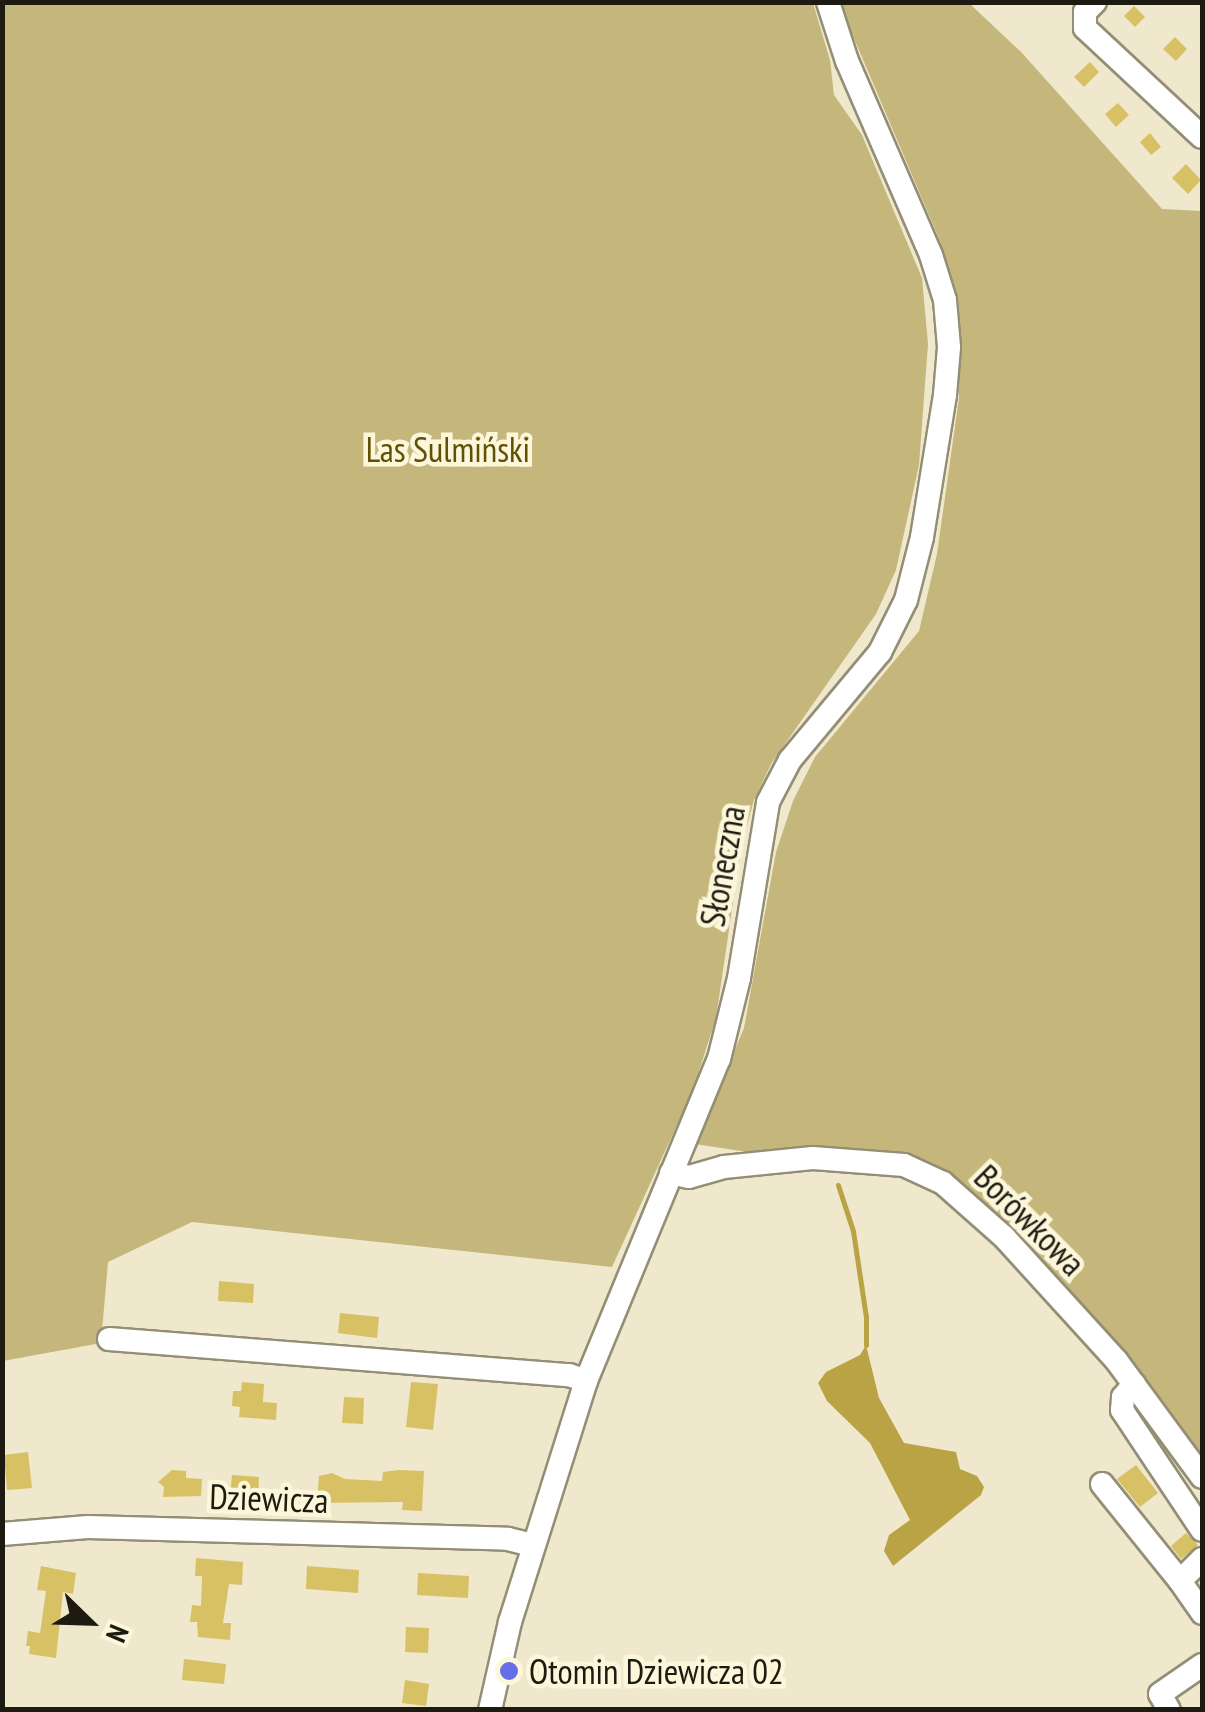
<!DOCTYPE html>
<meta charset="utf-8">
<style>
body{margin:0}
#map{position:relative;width:1205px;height:1712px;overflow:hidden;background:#efe8cd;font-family:"PT Sans Narrow",sans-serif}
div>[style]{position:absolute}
.green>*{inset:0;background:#c5b67c}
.water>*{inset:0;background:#baa345}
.stream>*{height:5px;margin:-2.5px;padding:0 2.5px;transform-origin:2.5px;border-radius:2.5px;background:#baa345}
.building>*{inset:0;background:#d8c164}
.roads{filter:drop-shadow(2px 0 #948e75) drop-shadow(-2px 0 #948e75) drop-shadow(0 2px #948e75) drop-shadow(0 -2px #948e75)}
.minor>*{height:22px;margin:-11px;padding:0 11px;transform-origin:11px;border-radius:11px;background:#fff}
.dots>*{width:28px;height:28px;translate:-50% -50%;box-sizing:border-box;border:5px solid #fcf6da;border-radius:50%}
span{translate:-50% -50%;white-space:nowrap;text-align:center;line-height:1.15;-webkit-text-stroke:9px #fcf6da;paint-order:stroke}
.park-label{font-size:35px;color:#615106}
.street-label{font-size:35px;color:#1d1a11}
.poi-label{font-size:35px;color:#1d1a11}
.left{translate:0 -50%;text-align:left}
.frame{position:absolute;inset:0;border:5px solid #1d1a11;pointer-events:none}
.north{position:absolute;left:40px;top:1572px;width:100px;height:100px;-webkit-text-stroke:8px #fcf6da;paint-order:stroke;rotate:113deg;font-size:28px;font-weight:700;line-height:40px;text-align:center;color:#1d1a11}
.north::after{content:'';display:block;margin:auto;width:35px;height:45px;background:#1d1a11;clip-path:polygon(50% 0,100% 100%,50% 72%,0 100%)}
</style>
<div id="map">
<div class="green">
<i style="clip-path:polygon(3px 3px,813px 3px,830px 60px,834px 95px,862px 135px,922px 278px,928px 344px,919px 465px,896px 570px,876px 614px,771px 764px,754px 800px,741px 848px,716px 1018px,693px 1090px,612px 1267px,192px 1222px,108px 1262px,101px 1343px,3px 1361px)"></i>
<i style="clip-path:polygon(839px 3px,969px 3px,1022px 53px,1162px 209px,1202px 211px,1202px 1470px,949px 1183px,695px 1144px,744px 1028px,776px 852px,793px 801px,815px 757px,919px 631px,937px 554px,959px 398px,959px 304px,940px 241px)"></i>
</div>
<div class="water">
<i style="clip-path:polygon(866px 1345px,879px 1398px,904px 1443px,956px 1452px,960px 1469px,977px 1476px,984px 1487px,981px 1495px,893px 1566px,884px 1551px,889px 1535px,910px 1520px,870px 1443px,827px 1401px,818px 1383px,826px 1372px,860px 1355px)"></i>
</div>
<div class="stream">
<i style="left:838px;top:1185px;width:48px;rotate:71.9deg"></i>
<i style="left:853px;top:1231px;width:87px;rotate:81.4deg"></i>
<i style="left:866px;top:1317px;width:28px;rotate:90deg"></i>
</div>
<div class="building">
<i style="clip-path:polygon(1134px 6px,1145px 17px,1135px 27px,1124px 16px)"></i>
<i style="clip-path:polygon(1175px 37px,1187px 49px,1176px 61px,1163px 49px)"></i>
<i style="clip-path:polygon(1090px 62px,1099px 72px,1084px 87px,1074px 77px)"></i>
<i style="clip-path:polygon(1118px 103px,1129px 115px,1116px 127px,1105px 114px)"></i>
<i style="clip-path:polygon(1150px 133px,1161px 147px,1151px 155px,1140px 142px)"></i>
<i style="clip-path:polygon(1186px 164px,1201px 180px,1188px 194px,1172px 178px)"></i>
<i style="clip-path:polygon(219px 1281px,254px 1284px,253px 1303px,218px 1301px)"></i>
<i style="clip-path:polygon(340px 1313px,379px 1317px,377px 1338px,338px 1333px)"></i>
<i style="clip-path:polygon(242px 1382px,264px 1384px,263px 1402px,277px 1403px,276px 1420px,239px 1417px,240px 1407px,232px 1406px,233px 1391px,241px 1391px)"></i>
<i style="clip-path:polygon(411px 1382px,438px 1384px,433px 1430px,406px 1427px)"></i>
<i style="clip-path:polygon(344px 1397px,364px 1398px,363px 1424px,342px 1423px)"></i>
<i style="clip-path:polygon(28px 1452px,32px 1488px,7px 1490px,4px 1455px)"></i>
<i style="clip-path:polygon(1136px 1465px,1158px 1493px,1140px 1507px,1117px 1479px)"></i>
<i style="clip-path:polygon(172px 1470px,186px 1471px,186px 1478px,202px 1479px,201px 1496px,163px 1497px,164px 1487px,158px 1482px)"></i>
<i style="clip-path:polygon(399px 1470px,424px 1471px,422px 1511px,402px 1510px,403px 1502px,317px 1503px,319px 1476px,332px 1473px,345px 1479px,382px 1481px,383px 1472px)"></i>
<i style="clip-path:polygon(232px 1475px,259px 1477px,258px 1500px,230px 1498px)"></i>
<i style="clip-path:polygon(1186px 1533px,1198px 1545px,1181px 1559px,1171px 1546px)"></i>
<i style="clip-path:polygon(196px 1558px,243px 1562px,242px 1585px,229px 1584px,223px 1623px,231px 1623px,230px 1640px,198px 1637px,197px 1622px,190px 1622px,192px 1605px,201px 1606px,202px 1576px,195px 1576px)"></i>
<i style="clip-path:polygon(41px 1566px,76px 1573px,73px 1594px,63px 1592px,56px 1658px,29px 1654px,30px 1646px,26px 1646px,28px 1631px,40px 1633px,46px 1591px,37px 1590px)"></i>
<i style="clip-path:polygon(307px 1566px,359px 1570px,358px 1593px,306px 1589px)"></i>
<i style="clip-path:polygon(418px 1573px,469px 1576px,468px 1598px,417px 1595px)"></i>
<i style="clip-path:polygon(406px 1627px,429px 1628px,428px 1653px,405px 1652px)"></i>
<i style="clip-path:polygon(184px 1659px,226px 1664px,224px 1684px,182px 1680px)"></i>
<i style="clip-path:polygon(405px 1680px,429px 1684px,426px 1706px,402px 1703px)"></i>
</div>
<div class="roads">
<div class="minor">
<i style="left:1095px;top:2px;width:14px;rotate:135deg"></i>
<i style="left:1085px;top:12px;width:16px;rotate:90deg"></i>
<i style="left:1085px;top:28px;width:160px;rotate:43deg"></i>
<i style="left:671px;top:1173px;width:18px;rotate:13deg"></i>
<i style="left:689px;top:1177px;width:36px;rotate:-16deg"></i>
<i style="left:724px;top:1167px;width:89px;rotate:-5.8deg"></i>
<i style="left:813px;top:1158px;width:91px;rotate:4.4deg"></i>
<i style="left:904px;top:1165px;width:43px;rotate:24.8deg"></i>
<i style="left:943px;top:1183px;width:81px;rotate:41.5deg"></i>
<i style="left:1004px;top:1237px;width:166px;rotate:47.7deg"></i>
<i style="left:1116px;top:1360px;width:145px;rotate:53.7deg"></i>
<i style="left:109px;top:1339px;width:461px;rotate:4.5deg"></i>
<i style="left:569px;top:1375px;width:18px;rotate:19deg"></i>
<i style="left:1134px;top:1384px;width:17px;rotate:130deg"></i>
<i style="left:1123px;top:1397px;width:13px;rotate:94deg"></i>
<i style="left:1122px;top:1410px;width:144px;rotate:56.3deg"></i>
<i style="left:1102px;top:1484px;width:124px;rotate:51.2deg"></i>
<i style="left:2px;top:1534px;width:86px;rotate:-4.7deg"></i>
<i style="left:88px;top:1527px;width:420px;rotate:1.6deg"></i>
<i style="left:508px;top:1539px;width:25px;rotate:14deg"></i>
<i style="left:1202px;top:1559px;width:31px;rotate:135deg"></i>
<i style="left:1180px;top:1581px;width:39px;rotate:55deg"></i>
<i style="left:490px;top:1710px;width:90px;rotate:-77.2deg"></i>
<i style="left:510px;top:1622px;width:253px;rotate:-72.5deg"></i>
<i style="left:586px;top:1381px;width:348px;rotate:-67.6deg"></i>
<i style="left:719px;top:1059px;width:83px;rotate:-76.1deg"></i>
<i style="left:739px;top:978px;width:178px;rotate:-80.6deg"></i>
<i style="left:768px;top:802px;width:47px;rotate:-62.4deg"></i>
<i style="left:790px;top:760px;width:141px;rotate:-50.2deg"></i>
<i style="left:880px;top:652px;width:58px;rotate:-63.4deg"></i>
<i style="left:906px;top:600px;width:65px;rotate:-75.7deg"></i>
<i style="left:922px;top:537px;width:144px;rotate:-80.8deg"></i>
<i style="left:945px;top:395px;width:48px;rotate:-85.2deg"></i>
<i style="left:949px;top:347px;width:47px;rotate:-94.9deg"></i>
<i style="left:945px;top:300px;width:47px;rotate:-107.3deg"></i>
<i style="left:931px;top:255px;width:211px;rotate:-113.4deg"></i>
<i style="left:847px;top:61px;width:62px;rotate:-107.9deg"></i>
<i style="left:1169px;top:1710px;width:18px;rotate:-119deg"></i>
<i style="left:1160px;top:1694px;width:51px;rotate:-34.6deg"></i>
</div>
</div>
<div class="dots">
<i style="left:509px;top:1671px;background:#646fe8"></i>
</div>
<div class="park-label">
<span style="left:448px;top:449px">Las Sulmiński</span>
</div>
<div class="street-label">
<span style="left:722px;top:866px;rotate:-80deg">Słoneczna</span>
<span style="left:1030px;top:1220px;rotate:45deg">Borówkowa</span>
<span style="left:269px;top:1498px;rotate:2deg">Dziewicza</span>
</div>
<div class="poi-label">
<span class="left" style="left:529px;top:1671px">Otomin Dziewicza 02</span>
</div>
<div class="frame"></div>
<div class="north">N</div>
</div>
